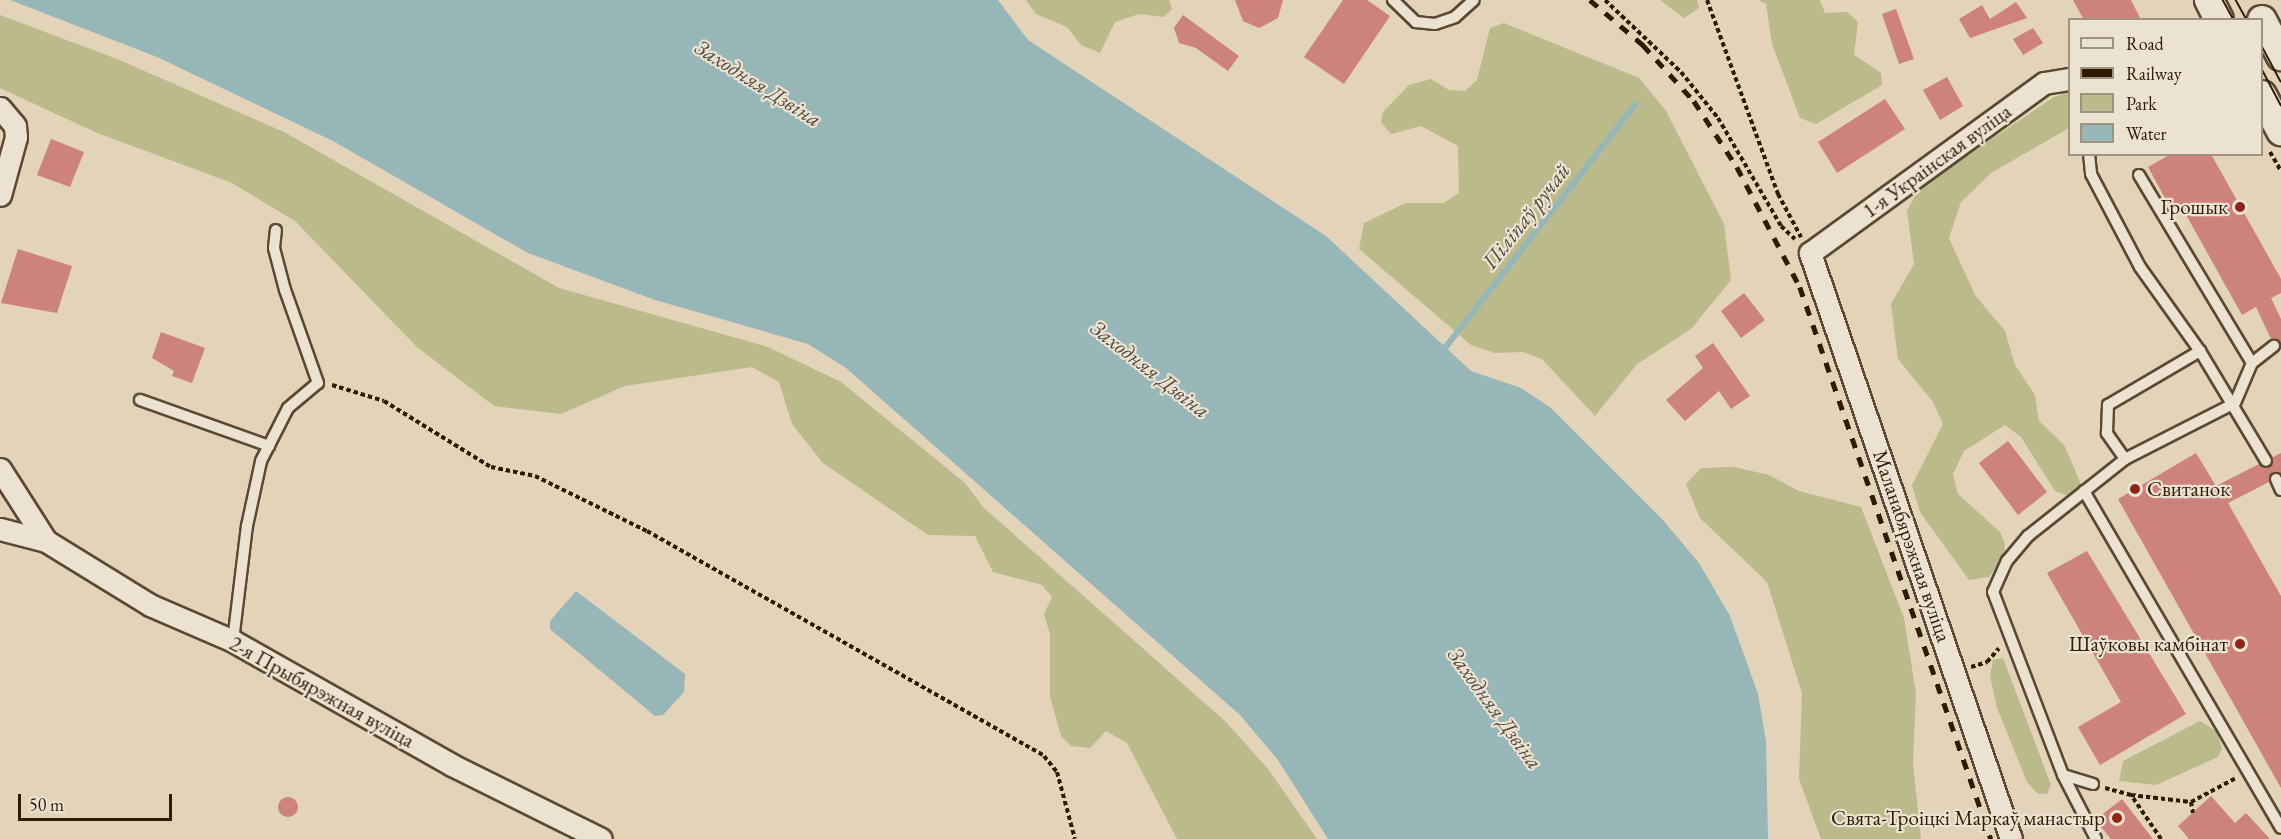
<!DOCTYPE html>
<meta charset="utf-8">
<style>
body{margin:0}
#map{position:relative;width:2281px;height:839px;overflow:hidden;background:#e2d3b9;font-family:"EB Garamond",serif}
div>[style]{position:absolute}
.green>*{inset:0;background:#bbba8a}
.water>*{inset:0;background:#97b6b8}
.stream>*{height:6px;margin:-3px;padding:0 3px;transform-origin:3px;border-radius:3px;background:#97b6b8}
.building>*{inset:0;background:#cd827b}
.round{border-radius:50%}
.path>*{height:4px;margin-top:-2px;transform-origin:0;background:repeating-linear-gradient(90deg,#2f1a04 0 4.5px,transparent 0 7.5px)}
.roads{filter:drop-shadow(2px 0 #5c4831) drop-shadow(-2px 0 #5c4831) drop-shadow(0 2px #5c4831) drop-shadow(0 -2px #5c4831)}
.service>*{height:10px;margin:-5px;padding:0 5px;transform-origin:5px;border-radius:5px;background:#ece2d2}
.minor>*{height:21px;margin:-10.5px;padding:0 10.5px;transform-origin:10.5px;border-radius:10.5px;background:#ece2d2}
.secondary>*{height:28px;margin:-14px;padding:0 14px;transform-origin:14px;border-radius:14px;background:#ece2d2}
.tram>*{height:1.5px;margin:-0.75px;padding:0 0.75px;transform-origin:0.75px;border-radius:0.75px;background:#2f1a04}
.rail>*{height:4.5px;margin-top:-2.25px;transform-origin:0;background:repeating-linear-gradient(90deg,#2f1a04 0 10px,transparent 0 20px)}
.dots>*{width:16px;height:16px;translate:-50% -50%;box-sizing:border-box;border:3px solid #ece2d2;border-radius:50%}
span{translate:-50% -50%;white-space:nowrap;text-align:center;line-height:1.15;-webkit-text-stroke:4.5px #ece2d2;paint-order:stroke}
.street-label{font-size:21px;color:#2f1a04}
.poi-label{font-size:21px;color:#2f1a04}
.right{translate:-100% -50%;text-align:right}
.left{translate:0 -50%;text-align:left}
.water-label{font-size:22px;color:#4e493a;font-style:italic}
.legend{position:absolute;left:2068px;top:18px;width:195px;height:138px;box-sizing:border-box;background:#ece2d2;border:2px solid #a09280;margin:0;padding:8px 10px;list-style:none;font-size:18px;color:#2f1a04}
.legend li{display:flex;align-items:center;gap:12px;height:30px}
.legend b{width:30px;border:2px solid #a09280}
.scale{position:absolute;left:18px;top:794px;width:154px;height:27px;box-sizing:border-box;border:3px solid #2f1a04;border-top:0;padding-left:8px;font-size:18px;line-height:21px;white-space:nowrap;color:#2f1a04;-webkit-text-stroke:4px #ece2d2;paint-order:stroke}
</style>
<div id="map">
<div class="green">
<i style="clip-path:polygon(1026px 0,1169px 0,1172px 9px,1164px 17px,1139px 14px,1115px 22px,1100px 53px,1081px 45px,1067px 27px,1036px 14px)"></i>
<i style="clip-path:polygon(1660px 0,1697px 0,1699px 8px,1684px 18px)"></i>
<i style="clip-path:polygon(1758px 0,1820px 0,1825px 13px,1847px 12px,1858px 22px,1854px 55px,1881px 73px,1882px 85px,1816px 124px,1800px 118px,1772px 44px,1766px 4px)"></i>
<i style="clip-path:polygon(0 15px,117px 59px,284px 132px,559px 288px,768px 347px,841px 382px,965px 483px,983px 507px,1226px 722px,1268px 769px,1317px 839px,1177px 839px,1127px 743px,1106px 731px,1090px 748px,1071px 746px,1061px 736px,1050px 696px,1050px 634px,1044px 614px,1052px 597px,1042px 585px,993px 572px,975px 536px,928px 535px,823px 463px,792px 424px,779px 382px,752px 367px,625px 386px,561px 414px,494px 406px,417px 347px,295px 221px,232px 183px,95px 132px,0 88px)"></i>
<i style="clip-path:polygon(1504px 23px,1639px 78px,1666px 111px,1724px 224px,1731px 280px,1691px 329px,1637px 364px,1595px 416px,1542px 359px,1523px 352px,1495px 353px,1471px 345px,1359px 249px,1364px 223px,1406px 203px,1444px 203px,1459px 193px,1458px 146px,1421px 126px,1391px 134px,1381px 122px,1383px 112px,1409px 85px,1431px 79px,1449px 90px,1465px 91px,1477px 80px,1490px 28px)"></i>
<i style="clip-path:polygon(2069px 92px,2069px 128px,1991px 173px,1961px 202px,1949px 238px,1975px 295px,2005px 331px,2015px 365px,2035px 395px,2039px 421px,2064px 445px,2081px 484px,2069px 496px,2055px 491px,2021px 437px,2005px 425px,1964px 451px,1953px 474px,1958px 494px,2000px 532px,2005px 544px,2004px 557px,1989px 577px,1969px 580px,1920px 512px,1912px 485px,1943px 424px,1933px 402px,1898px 359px,1891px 304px,1914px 264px,1907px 211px,1917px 192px,1935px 177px,2054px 97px)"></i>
<i style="clip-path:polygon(1734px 467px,1769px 475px,1799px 491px,1861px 507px,1904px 618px,1916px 693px,1913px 764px,1921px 839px,1821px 839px,1799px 779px,1802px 693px,1767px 582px,1700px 518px,1686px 484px,1701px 468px)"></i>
<i style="clip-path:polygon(2003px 658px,2051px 785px,2047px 794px,2038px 794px,2027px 782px,1997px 708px,1990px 676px,1993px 660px)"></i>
<i style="clip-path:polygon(2200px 721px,2216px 731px,2222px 748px,2218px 757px,2156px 785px,2119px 781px,2123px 761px)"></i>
</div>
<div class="water">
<i style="clip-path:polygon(10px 0,998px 0,1028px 40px,1326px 236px,1471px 371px,1521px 388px,1551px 408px,1662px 519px,1699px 563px,1730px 616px,1758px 694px,1766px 741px,1768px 839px,1328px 839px,1278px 760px,1240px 715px,846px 368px,808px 344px,655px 300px,528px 253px,333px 141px,157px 57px)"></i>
<i style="clip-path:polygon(576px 591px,685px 674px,684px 692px,663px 715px,655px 716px,550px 629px,550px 621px)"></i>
</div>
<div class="stream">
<i style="left:1441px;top:353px;width:315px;rotate:-52deg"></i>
</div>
<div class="building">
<i style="clip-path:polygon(1235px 0,1283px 0,1278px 18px,1259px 28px,1243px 21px)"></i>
<i style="clip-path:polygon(1343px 0,1367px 0,1390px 16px,1344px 84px,1304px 57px)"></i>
<i style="clip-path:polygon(2073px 0,2131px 0,2141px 20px,2084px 20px)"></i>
<i style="clip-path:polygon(2016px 2px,2027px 18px,1970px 38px,1959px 19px,1982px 5px,1990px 19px)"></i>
<i style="clip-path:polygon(1896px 9px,1914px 59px,1899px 64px,1882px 14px)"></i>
<i style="clip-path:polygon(1183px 15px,1239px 56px,1228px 71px,1196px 48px,1179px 43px,1174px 28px)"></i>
<i style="clip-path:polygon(2033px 28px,2043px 43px,2023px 55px,2013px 39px)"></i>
<i style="clip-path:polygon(1947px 77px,1963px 106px,1940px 120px,1923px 90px)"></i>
<i style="clip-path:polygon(1885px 99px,1905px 129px,1837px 173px,1818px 142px)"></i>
<i style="clip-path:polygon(51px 139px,84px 152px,70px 187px,37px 175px)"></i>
<i style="clip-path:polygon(2171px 154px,2211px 154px,2281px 279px,2281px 293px,2271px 298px,2281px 319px,2281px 344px,2271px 339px,2256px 307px,2242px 315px,2180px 204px,2171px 209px,2148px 167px)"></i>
<i style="clip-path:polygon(18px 249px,72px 266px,57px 313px,1px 303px)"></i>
<i style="clip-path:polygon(1744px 293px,1765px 320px,1741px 338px,1721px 311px)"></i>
<i style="clip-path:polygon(161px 332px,205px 348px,192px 383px,172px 376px,174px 371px,152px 358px)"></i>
<i style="clip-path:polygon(1713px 343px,1750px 396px,1731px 409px,1719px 391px,1685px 421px,1666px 400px,1703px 368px,1695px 356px)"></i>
<i style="clip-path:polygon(2008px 441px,2047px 492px,2018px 515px,1979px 463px)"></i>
<i style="clip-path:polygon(2196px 453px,2216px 486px,2259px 464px,2269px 468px,2273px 457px,2281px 453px,2281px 474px,2272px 472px,2269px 482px,2228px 503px,2281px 596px,2281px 788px,2118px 499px)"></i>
<i style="clip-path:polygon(2087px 551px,2186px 714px,2100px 765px,2078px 727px,2121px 702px,2047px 573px)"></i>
<i style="clip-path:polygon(2211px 796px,2235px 823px,2246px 813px,2270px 839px,2189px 839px,2178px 826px)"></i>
<i class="round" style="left:278px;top:797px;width:20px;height:20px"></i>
<i style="clip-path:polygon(2122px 799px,2153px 839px,2111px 839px,2095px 820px)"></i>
</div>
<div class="path">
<i style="left:1605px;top:0;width:105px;rotate:43.5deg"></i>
<i style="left:1681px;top:72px;width:59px;rotate:51.2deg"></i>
<i style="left:1718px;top:118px;width:125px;rotate:59.7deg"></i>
<i style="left:1781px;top:226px;width:19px;rotate:43deg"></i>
<i style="left:1707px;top:0;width:207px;rotate:69.9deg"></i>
<i style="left:1778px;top:194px;width:49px;rotate:61.9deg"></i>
<i style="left:2270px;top:152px;width:22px;rotate:60deg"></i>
<i style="left:332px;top:385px;width:54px;rotate:17.1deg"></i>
<i style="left:384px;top:401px;width:126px;rotate:31.7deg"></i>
<i style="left:491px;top:467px;width:45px;rotate:11.6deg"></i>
<i style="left:535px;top:476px;width:125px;rotate:26.2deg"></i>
<i style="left:647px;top:531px;width:456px;rotate:29.5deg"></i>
<i style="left:1044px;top:756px;width:21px;rotate:51deg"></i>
<i style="left:1057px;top:772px;width:69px;rotate:75deg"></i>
<i style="left:1971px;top:667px;width:17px;rotate:-17deg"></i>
<i style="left:1987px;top:662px;width:18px;rotate:-49deg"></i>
<i style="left:2105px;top:788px;width:27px;rotate:15deg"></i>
<i style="left:2191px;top:802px;width:11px;rotate:80deg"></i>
<i style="left:2161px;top:839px;width:53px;rotate:-124.3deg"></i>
<i style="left:2131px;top:795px;width:60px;rotate:6.7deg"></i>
<i style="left:2191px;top:802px;width:51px;rotate:-28.1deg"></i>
</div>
<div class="roads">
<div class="service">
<i style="left:1393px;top:0;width:32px;rotate:44deg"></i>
<i style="left:1416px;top:22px;width:19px;rotate:6deg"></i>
<i style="left:1435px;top:24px;width:21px;rotate:-19deg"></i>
<i style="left:1455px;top:17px;width:25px;rotate:-42deg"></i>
<i style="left:2089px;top:154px;width:20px;rotate:84deg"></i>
<i style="left:2091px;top:174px;width:105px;rotate:62.2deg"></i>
<i style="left:2140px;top:267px;width:103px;rotate:54.5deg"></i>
<i style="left:2139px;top:175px;width:219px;rotate:59deg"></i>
<i style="left:140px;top:400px;width:137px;rotate:19.6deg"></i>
<i style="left:2125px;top:459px;width:32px;rotate:-125deg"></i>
<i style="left:2107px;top:433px;width:28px;rotate:-88deg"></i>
<i style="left:2108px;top:405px;width:107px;rotate:-30.4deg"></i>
<i style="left:2200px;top:351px;width:128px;rotate:59deg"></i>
<i style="left:2276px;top:479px;width:12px;rotate:66deg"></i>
<i style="left:2084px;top:491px;width:390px;rotate:59.7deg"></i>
<i style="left:233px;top:641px;width:116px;rotate:-83.1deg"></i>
<i style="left:247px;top:526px;width:66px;rotate:-77.8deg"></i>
<i style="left:261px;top:461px;width:59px;rotate:-63deg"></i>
<i style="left:288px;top:408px;width:39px;rotate:-40deg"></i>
<i style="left:318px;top:383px;width:99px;rotate:-109.5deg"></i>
<i style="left:285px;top:290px;width:43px;rotate:-104.7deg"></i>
<i style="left:274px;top:248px;width:18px;rotate:-84deg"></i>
<i style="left:2063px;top:775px;width:72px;rotate:62.7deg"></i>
<i style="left:2093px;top:784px;width:31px;rotate:-163deg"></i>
<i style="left:2063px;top:775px;width:196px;rotate:-110.9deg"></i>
<i style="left:1993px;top:592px;width:34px;rotate:-66deg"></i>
<i style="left:2007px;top:561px;width:33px;rotate:-50deg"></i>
<i style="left:2028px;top:536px;width:124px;rotate:-38.4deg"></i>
<i style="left:2125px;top:459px;width:123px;rotate:-27deg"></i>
<i style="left:2235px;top:403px;width:43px;rotate:-67deg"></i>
<i style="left:2252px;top:363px;width:28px;rotate:-38deg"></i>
</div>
<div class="minor">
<i style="left:0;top:108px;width:23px;rotate:50deg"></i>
<i style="left:15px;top:126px;width:11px;rotate:85deg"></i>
<i style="left:16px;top:137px;width:60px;rotate:105.4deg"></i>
<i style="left:0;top:469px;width:85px;rotate:57.4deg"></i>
<i style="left:0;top:529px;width:48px;rotate:14.6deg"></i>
<i style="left:46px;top:541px;width:122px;rotate:31.6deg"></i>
<i style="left:150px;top:605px;width:90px;rotate:23.4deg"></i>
<i style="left:233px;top:641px;width:252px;rotate:29.5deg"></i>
<i style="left:452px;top:765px;width:166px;rotate:26.4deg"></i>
<i style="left:2011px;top:839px;width:620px;rotate:-108.93deg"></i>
<i style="left:1810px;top:253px;width:289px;rotate:-36deg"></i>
<i style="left:2044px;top:83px;width:26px;rotate:-9deg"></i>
</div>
<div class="secondary">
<i style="left:2209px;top:0;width:22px;rotate:63deg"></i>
<i style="left:2262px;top:20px;width:41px;rotate:62.2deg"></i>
<i style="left:2262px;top:95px;width:41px;rotate:62.2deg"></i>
</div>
</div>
<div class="tram">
<i style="left:2223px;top:0;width:23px;rotate:61deg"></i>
<i style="left:2236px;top:0;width:23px;rotate:61deg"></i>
<i style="left:2262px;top:46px;width:40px;rotate:62deg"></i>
<i style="left:2262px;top:69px;width:41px;rotate:62.2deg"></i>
</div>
<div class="rail">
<i style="left:1590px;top:0;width:70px;rotate:40.3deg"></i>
<i style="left:1643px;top:45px;width:76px;rotate:47.7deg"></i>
<i style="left:1694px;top:101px;width:79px;rotate:56.9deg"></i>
<i style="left:1737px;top:167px;width:136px;rotate:62.3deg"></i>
<i style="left:1800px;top:287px;width:584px;rotate:70.91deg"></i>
</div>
<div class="dots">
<i style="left:2240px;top:207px;background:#8f2418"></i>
<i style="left:2135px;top:489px;background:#8f2418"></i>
<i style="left:2240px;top:644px;background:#8f2418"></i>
<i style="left:2117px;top:818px;background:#8f2418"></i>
</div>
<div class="street-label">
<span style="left:1937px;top:161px;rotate:-36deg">1-я Украінская вуліца</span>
<span style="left:1912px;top:546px;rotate:71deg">Маланабярэжная вуліца</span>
<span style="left:322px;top:692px;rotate:29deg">2-я Прыбярэжная вуліца</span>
</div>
<div class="poi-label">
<span class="right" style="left:2228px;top:207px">Грошык</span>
<span class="left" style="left:2147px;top:489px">Свитанок</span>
<span class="right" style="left:2228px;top:644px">Шаўковы камбінат</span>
<span class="right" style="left:2105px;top:818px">Свята-Троіцкі Маркаў манастыр</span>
</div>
<div class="water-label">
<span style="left:758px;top:83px;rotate:32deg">Заходняя Дзвіна</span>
<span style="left:1526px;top:216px;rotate:-52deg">Піліпаў ручай</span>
<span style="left:1150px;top:369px;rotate:38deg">Заходняя Дзвіна</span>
<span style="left:1495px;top:708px;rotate:54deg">Заходняя Дзвіна</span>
</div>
<ul class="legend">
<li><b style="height:8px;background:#ece2d2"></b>Road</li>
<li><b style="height:8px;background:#2f1a04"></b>Railway</li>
<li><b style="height:16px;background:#bbba8a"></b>Park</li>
<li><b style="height:16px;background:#97b6b8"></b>Water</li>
</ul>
<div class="scale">50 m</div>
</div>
